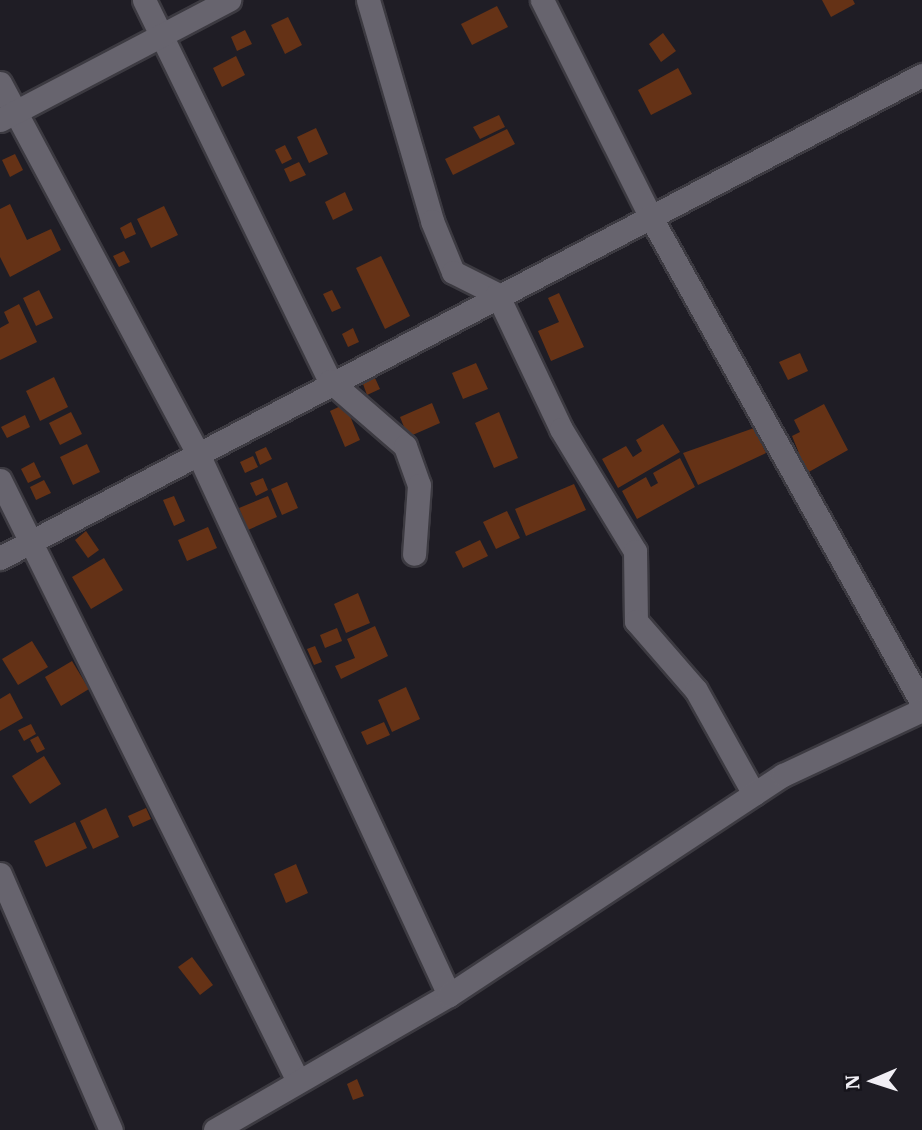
<!DOCTYPE html>
<style>
body{margin:0}
#map{position:relative;width:922px;height:1130px;overflow:hidden;background:#1f1d25;font-family:"IBM Plex Serif",serif}
div>[style]{position:absolute}
.building>*{inset:0;background:#653216}
.roads{filter:drop-shadow(2px 0 #3c3a41) drop-shadow(-2px 0 #3c3a41) drop-shadow(0 2px #3c3a41) drop-shadow(0 -2px #3c3a41)}
.minor>*{height:23px;margin:-11.5px;padding:0 11.5px;transform-origin:11.5px;border-radius:11.5px;background:#67646e}
span{translate:-50% -50%;white-space:nowrap;text-align:center;line-height:1.15;-webkit-text-stroke:7px #16141b;paint-order:stroke}
.north{position:absolute;left:838px;top:1046px;width:70px;height:70px;-webkit-text-stroke:5px #16141b;paint-order:stroke;rotate:267deg;font-size:19px;font-weight:700;line-height:28px;text-align:center;color:#f1eff5}
.north::after{content:'';display:block;margin:auto;width:24px;height:32px;background:#f1eff5;clip-path:polygon(50% 0,100% 100%,50% 72%,0 100%)}
</style>
<div id="map">
<div class="building">
<i style="clip-path:polygon(822px 0,853px 0,855px 4px,831px 17px)"></i>
<i style="clip-path:polygon(497px 6px,508px 27px,472px 45px,461px 24px)"></i>
<i style="clip-path:polygon(288px 17px,302px 45px,285px 54px,271px 25px)"></i>
<i style="clip-path:polygon(245px 30px,252px 44px,237px 51px,231px 37px)"></i>
<i style="clip-path:polygon(663px 33px,676px 51px,661px 62px,649px 44px)"></i>
<i style="clip-path:polygon(236px 56px,245px 75px,222px 87px,213px 68px)"></i>
<i style="clip-path:polygon(678px 68px,692px 94px,651px 115px,638px 90px)"></i>
<i style="clip-path:polygon(499px 115px,505px 127px,480px 139px,473px 127px)"></i>
<i style="clip-path:polygon(316px 128px,328px 154px,309px 163px,297px 137px)"></i>
<i style="clip-path:polygon(507px 129px,515px 144px,453px 175px,445px 159px)"></i>
<i style="clip-path:polygon(285px 145px,292px 159px,282px 164px,275px 150px)"></i>
<i style="clip-path:polygon(15px 154px,23px 170px,10px 177px,2px 160px)"></i>
<i style="clip-path:polygon(299px 162px,306px 175px,290px 182px,284px 169px)"></i>
<i style="clip-path:polygon(345px 192px,353px 210px,333px 220px,325px 202px)"></i>
<i style="clip-path:polygon(10px 204px,27px 240px,51px 229px,61px 250px,10px 277px,0 257px,0 209px)"></i>
<i style="clip-path:polygon(164px 206px,178px 235px,151px 248px,137px 219px)"></i>
<i style="clip-path:polygon(131px 222px,136px 234px,125px 239px,120px 228px)"></i>
<i style="clip-path:polygon(124px 251px,130px 262px,119px 267px,113px 256px)"></i>
<i style="clip-path:polygon(381px 256px,410px 316px,385px 329px,356px 268px)"></i>
<i style="clip-path:polygon(39px 290px,53px 318px,36px 326px,23px 298px)"></i>
<i style="clip-path:polygon(332px 290px,341px 308px,332px 312px,323px 294px)"></i>
<i style="clip-path:polygon(559px 293px,584px 347px,551px 361px,538px 331px,559px 322px,548px 298px)"></i>
<i style="clip-path:polygon(19px 304px,37px 342px,0 360px,0 328px,9px 323px,4px 312px)"></i>
<i style="clip-path:polygon(353px 328px,359px 342px,348px 347px,342px 334px)"></i>
<i style="clip-path:polygon(800px 353px,808px 371px,788px 380px,779px 362px)"></i>
<i style="clip-path:polygon(476px 363px,488px 389px,463px 399px,452px 373px)"></i>
<i style="clip-path:polygon(54px 377px,68px 407px,40px 421px,26px 391px)"></i>
<i style="clip-path:polygon(375px 378px,380px 389px,367px 395px,363px 384px)"></i>
<i style="clip-path:polygon(432px 403px,440px 423px,408px 437px,400px 417px)"></i>
<i style="clip-path:polygon(345px 404px,360px 440px,345px 447px,330px 411px)"></i>
<i style="clip-path:polygon(824px 404px,848px 450px,807px 473px,792px 436px,800px 432px,794px 420px)"></i>
<i style="clip-path:polygon(71px 412px,82px 434px,60px 445px,49px 423px)"></i>
<i style="clip-path:polygon(499px 412px,518px 458px,494px 468px,475px 423px)"></i>
<i style="clip-path:polygon(25px 415px,30px 427px,7px 438px,1px 427px)"></i>
<i style="clip-path:polygon(663px 424px,680px 452px,618px 488px,602px 459px,626px 446px,633px 457px,642px 451px,636px 440px)"></i>
<i style="clip-path:polygon(754px 428px,766px 453px,698px 485px,683px 453px)"></i>
<i style="clip-path:polygon(87px 444px,100px 472px,73px 485px,60px 457px)"></i>
<i style="clip-path:polygon(266px 447px,272px 459px,260px 465px,255px 452px)"></i>
<i style="clip-path:polygon(253px 456px,258px 467px,245px 473px,240px 462px)"></i>
<i style="clip-path:polygon(680px 458px,695px 487px,637px 519px,622px 491px,646px 477px,651px 487px,658px 483px,653px 473px)"></i>
<i style="clip-path:polygon(34px 462px,41px 477px,28px 483px,21px 469px)"></i>
<i style="clip-path:polygon(263px 478px,268px 490px,256px 496px,250px 483px)"></i>
<i style="clip-path:polygon(44px 480px,51px 493px,36px 500px,30px 487px)"></i>
<i style="clip-path:polygon(287px 482px,298px 508px,282px 515px,271px 489px)"></i>
<i style="clip-path:polygon(574px 484px,586px 510px,526px 536px,515px 509px)"></i>
<i style="clip-path:polygon(174px 496px,185px 521px,174px 526px,163px 500px)"></i>
<i style="clip-path:polygon(268px 496px,277px 517px,248px 530px,239px 508px)"></i>
<i style="clip-path:polygon(507px 511px,520px 538px,496px 549px,483px 522px)"></i>
<i style="clip-path:polygon(208px 527px,217px 548px,187px 561px,178px 540px)"></i>
<i style="clip-path:polygon(86px 531px,99px 550px,88px 558px,75px 540px)"></i>
<i style="clip-path:polygon(480px 540px,488px 556px,463px 568px,455px 552px)"></i>
<i style="clip-path:polygon(104px 558px,123px 590px,91px 609px,72px 577px)"></i>
<i style="clip-path:polygon(358px 593px,370px 623px,346px 633px,334px 604px)"></i>
<i style="clip-path:polygon(375px 626px,388px 656px,341px 679px,335px 666px,355px 658px,347px 639px)"></i>
<i style="clip-path:polygon(337px 628px,342px 641px,325px 648px,320px 635px)"></i>
<i style="clip-path:polygon(32px 641px,48px 667px,18px 685px,2px 659px)"></i>
<i style="clip-path:polygon(315px 646px,322px 662px,314px 665px,307px 649px)"></i>
<i style="clip-path:polygon(72px 661px,89px 689px,61px 706px,45px 677px)"></i>
<i style="clip-path:polygon(406px 687px,420px 719px,392px 732px,378px 700px)"></i>
<i style="clip-path:polygon(10px 693px,23px 718px,0 731px,0 699px)"></i>
<i style="clip-path:polygon(384px 722px,390px 735px,367px 745px,361px 732px)"></i>
<i style="clip-path:polygon(31px 724px,36px 734px,24px 741px,18px 730px)"></i>
<i style="clip-path:polygon(38px 736px,45px 749px,37px 753px,30px 740px)"></i>
<i style="clip-path:polygon(44px 756px,61px 784px,30px 804px,12px 776px)"></i>
<i style="clip-path:polygon(106px 808px,119px 837px,93px 849px,80px 821px)"></i>
<i style="clip-path:polygon(146px 808px,151px 819px,133px 827px,128px 816px)"></i>
<i style="clip-path:polygon(75px 822px,87px 848px,46px 867px,34px 841px)"></i>
<i style="clip-path:polygon(296px 864px,308px 893px,286px 903px,274px 874px)"></i>
<i style="clip-path:polygon(192px 957px,213px 985px,200px 995px,178px 967px)"></i>
<i style="clip-path:polygon(357px 1079px,364px 1096px,353px 1100px,347px 1084px)"></i>
</div>
<div class="roads">
<div class="minor">
<i style="left:144px;top:0;width:424px;rotate:64deg"></i>
<i style="left:330px;top:381px;width:99px;rotate:40.9deg"></i>
<i style="left:405px;top:446px;width:41px;rotate:70.3deg"></i>
<i style="left:419px;top:485px;width:69px;rotate:94.1deg"></i>
<i style="left:368px;top:0;width:230px;rotate:73.8deg"></i>
<i style="left:432px;top:221px;width:55px;rotate:67.6deg"></i>
<i style="left:453px;top:272px;width:49px;rotate:26.6deg"></i>
<i style="left:497px;top:294px;width:149px;rotate:64.6deg"></i>
<i style="left:561px;top:429px;width:143px;rotate:58.8deg"></i>
<i style="left:635px;top:551px;width:70px;rotate:89.2deg"></i>
<i style="left:636px;top:621px;width:91px;rotate:49deg"></i>
<i style="left:696px;top:690px;width:119px;rotate:60.9deg"></i>
<i style="left:542px;top:0;width:241px;rotate:63.4deg"></i>
<i style="left:650px;top:216px;width:558px;rotate:60.82deg"></i>
<i style="left:0;top:83px;width:425px;rotate:61.9deg"></i>
<i style="left:200px;top:458px;width:592px;rotate:65.12deg"></i>
<i style="left:0;top:120px;width:259px;rotate:-27.7deg"></i>
<i style="left:0;top:480px;width:671px;rotate:63.63deg"></i>
<i style="left:0;top:558px;width:1041px;rotate:-27.65deg"></i>
<i style="left:0;top:874px;width:279px;rotate:66.6deg"></i>
<i style="left:215px;top:1130px;width:270px;rotate:-30deg"></i>
<i style="left:449px;top:995px;width:400px;rotate:-33.4deg"></i>
<i style="left:783px;top:775px;width:153px;rotate:-25.1deg"></i>
</div>
</div>
<div class="north">N</div>
</div>
